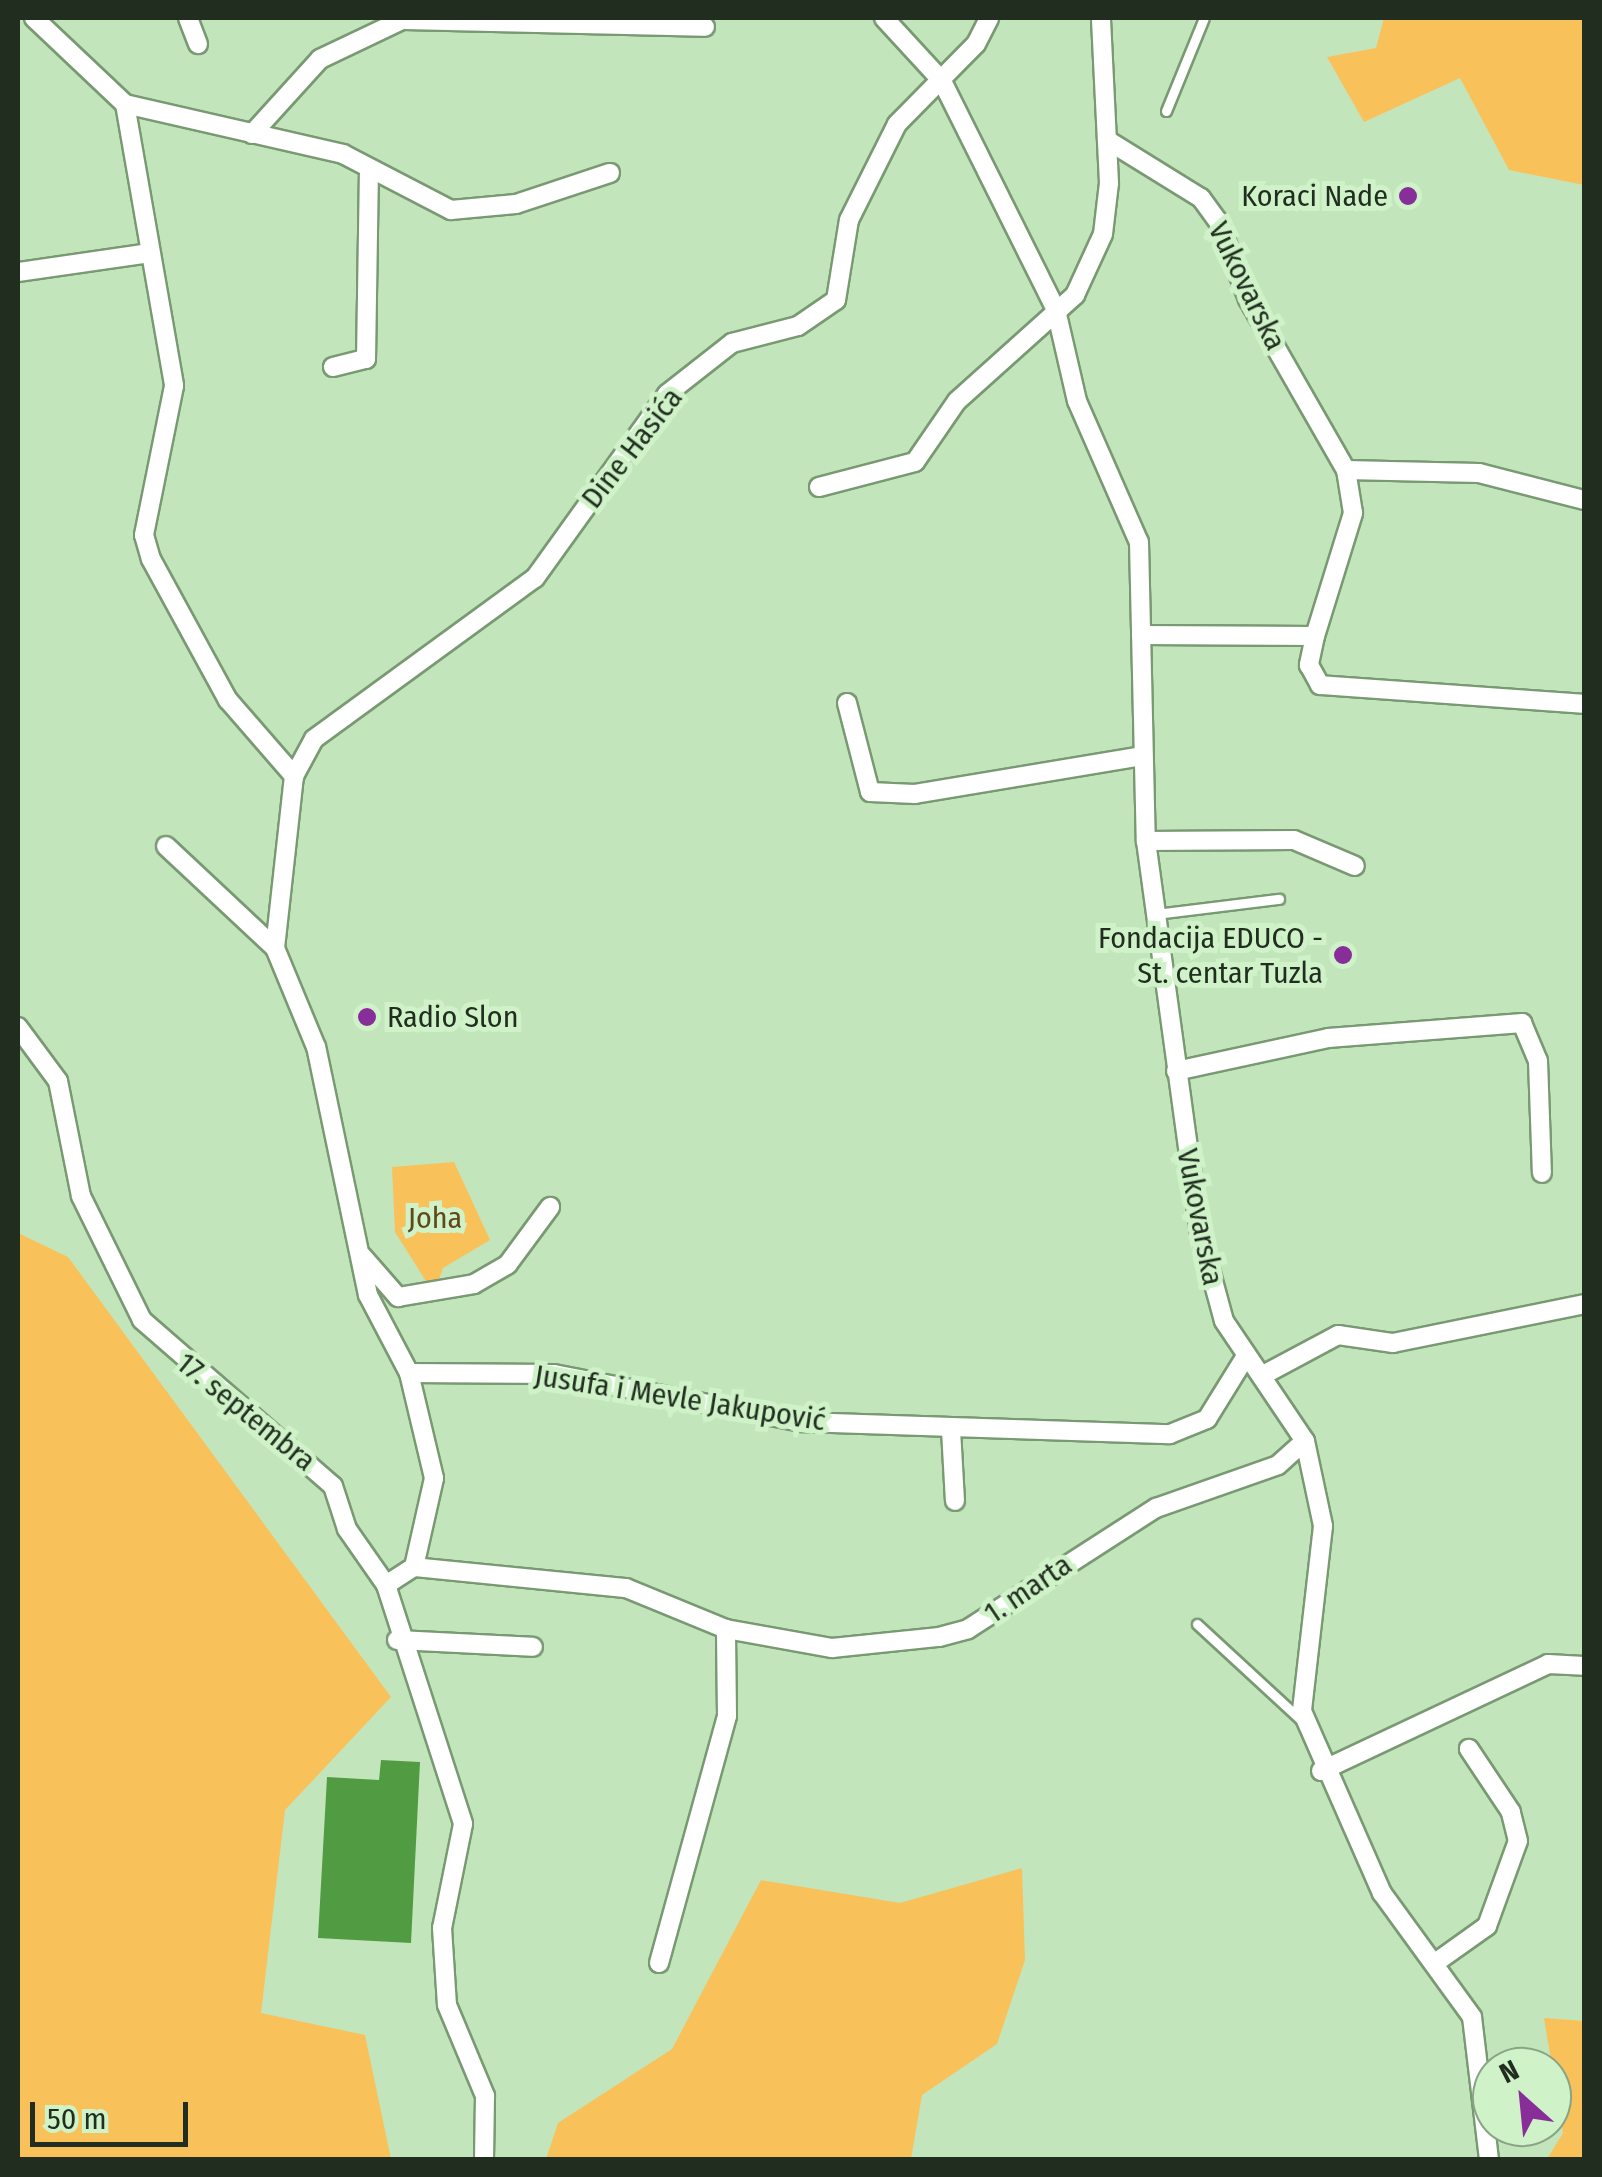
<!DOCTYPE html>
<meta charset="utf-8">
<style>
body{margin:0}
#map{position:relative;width:1602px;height:2177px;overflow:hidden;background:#c3e5bc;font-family:"Fira Sans Condensed",sans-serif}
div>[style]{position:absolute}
.green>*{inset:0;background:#f9c15a}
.water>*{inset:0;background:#519c43}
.roads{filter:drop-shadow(2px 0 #799973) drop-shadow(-2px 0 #799973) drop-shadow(0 2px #799973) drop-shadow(0 -2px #799973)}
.service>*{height:9px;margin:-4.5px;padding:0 4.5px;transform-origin:4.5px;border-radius:4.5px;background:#fff}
.minor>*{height:18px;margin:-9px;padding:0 9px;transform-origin:9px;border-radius:9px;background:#fff}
.dots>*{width:28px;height:28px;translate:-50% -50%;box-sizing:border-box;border:5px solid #cff2c9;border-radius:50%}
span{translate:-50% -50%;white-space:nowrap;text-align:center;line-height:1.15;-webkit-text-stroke:10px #cff2c9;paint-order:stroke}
.poi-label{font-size:30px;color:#212e1f}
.right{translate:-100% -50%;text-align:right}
.left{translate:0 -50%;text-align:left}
.street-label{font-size:30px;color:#212e1f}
.park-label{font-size:30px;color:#61491b}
.frame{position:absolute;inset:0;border:20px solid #212e1f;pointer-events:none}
.north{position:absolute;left:1472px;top:2047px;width:100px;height:100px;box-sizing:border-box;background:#cff2c9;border:2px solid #89a485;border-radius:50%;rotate:333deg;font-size:28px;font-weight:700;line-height:40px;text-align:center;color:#212e1f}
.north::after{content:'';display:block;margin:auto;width:35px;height:45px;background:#882e99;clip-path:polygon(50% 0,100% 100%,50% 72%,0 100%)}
.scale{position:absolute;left:30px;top:2102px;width:158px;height:45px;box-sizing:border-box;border:5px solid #212e1f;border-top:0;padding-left:12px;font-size:30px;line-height:35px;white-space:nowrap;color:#212e1f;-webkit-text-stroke:8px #cff2c9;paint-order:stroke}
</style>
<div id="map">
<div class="green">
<i style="clip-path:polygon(1384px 18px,1584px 18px,1584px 185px,1509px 170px,1460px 78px,1364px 122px,1327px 57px,1376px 48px)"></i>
<i style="clip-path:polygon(454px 1162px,490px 1240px,443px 1268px,434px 1294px,395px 1232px,392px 1167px)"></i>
<i style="clip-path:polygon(18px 1233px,68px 1257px,391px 1697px,285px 1810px,261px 2013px,365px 2035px,391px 2159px,18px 2159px)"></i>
<i style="clip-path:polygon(1022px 1868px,1025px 1960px,997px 2044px,922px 2095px,911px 2159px,546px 2159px,558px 2123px,672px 2049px,761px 1880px,900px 1903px)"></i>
<i style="clip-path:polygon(1544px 2018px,1584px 2021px,1584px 2159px,1547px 2159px,1563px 2133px)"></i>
</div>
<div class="water">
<i style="clip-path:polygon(381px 1760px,420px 1762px,411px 1943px,318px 1938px,327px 1777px,379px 1780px)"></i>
</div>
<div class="roads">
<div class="service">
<i style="left:1166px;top:111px;width:100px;rotate:-67.8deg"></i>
<i style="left:1156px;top:914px;width:124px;rotate:-7deg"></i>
<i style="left:1197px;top:1624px;width:140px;rotate:42.7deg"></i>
</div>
<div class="minor">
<i style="left:34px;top:18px;width:125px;rotate:43.4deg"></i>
<i style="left:125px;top:104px;width:286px;rotate:80.1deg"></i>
<i style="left:174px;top:386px;width:152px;rotate:101.4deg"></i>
<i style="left:144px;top:535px;width:25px;rotate:74deg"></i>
<i style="left:151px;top:559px;width:161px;rotate:61.4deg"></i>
<i style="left:228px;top:700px;width:101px;rotate:49deg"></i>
<i style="left:188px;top:18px;width:28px;rotate:69deg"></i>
<i style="left:884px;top:18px;width:86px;rotate:47.4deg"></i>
<i style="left:942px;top:81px;width:256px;rotate:63.5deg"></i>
<i style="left:1056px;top:310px;width:93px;rotate:77deg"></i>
<i style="left:1077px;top:401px;width:154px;rotate:66.3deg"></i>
<i style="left:1139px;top:542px;width:299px;rotate:88.7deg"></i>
<i style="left:1146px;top:841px;width:392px;rotate:82.2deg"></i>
<i style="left:1199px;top:1229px;width:95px;rotate:74.8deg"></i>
<i style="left:1224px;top:1321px;width:145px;rotate:56deg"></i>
<i style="left:1305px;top:1441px;width:87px;rotate:78deg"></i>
<i style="left:1323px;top:1526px;width:186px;rotate:96.5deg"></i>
<i style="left:1302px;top:1711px;width:199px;rotate:66.3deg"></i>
<i style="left:1382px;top:1893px;width:153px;rotate:54deg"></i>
<i style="left:1472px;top:2017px;width:144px;rotate:83.2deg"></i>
<i style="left:125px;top:104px;width:224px;rotate:12.9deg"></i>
<i style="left:343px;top:154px;width:122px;rotate:27.4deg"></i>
<i style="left:451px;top:210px;width:65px;rotate:-5.3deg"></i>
<i style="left:516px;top:204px;width:99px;rotate:-18.3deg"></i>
<i style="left:252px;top:134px;width:101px;rotate:-47.8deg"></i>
<i style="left:320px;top:59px;width:91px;rotate:-25.4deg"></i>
<i style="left:402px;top:20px;width:303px;rotate:1.3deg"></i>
<i style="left:1107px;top:140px;width:110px;rotate:31.7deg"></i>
<i style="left:1201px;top:198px;width:29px;rotate:54deg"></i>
<i style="left:1218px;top:221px;width:84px;rotate:69deg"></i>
<i style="left:1248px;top:299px;width:197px;rotate:60.2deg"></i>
<i style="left:1346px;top:470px;width:133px;rotate:1.3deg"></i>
<i style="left:1479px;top:473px;width:108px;rotate:14.4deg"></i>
<i style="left:18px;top:272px;width:133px;rotate:-8.2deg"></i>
<i style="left:333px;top:367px;width:34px;rotate:-14deg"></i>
<i style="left:366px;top:359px;width:185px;rotate:-89.1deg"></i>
<i style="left:819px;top:487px;width:99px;rotate:-14.6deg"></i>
<i style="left:915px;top:462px;width:74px;rotate:-55.5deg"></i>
<i style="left:957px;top:401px;width:159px;rotate:-41.9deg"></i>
<i style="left:1075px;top:295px;width:67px;rotate:-65.3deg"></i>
<i style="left:1103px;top:234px;width:51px;rotate:-83.3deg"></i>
<i style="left:1109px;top:183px;width:165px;rotate:-92.8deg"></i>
<i style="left:1141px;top:635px;width:174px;rotate:0.3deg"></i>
<i style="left:1315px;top:636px;width:30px;rotate:102deg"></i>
<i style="left:1309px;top:665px;width:23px;rotate:61deg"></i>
<i style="left:1320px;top:685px;width:265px;rotate:4.1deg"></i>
<i style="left:1315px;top:636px;width:129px;rotate:-72.8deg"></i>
<i style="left:1353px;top:513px;width:44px;rotate:-99.2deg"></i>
<i style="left:847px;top:703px;width:92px;rotate:75.5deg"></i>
<i style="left:870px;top:792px;width:45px;rotate:2.5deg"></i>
<i style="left:915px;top:794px;width:230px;rotate:-9.5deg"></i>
<i style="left:1146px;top:841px;width:148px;rotate:-0.4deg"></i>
<i style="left:1294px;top:840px;width:66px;rotate:23.1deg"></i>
<i style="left:166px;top:846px;width:149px;rotate:43.1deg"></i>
<i style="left:18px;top:1027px;width:67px;rotate:53.5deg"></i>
<i style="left:58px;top:1081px;width:117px;rotate:78.7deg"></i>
<i style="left:81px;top:1196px;width:138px;rotate:63.8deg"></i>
<i style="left:142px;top:1320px;width:253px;rotate:41deg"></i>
<i style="left:333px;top:1486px;width:45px;rotate:72deg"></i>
<i style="left:347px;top:1529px;width:68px;rotate:55.1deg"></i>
<i style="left:386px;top:1585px;width:251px;rotate:72.1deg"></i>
<i style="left:463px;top:1824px;width:106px;rotate:101.4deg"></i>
<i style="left:442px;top:1928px;width:77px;rotate:86.3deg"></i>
<i style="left:447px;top:2005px;width:99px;rotate:67.3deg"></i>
<i style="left:485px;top:2096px;width:64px;rotate:90.9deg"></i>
<i style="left:1176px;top:1071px;width:156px;rotate:-12.2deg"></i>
<i style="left:1328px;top:1038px;width:195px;rotate:-4.4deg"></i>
<i style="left:1522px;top:1023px;width:41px;rotate:67.2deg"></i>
<i style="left:1538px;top:1061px;width:112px;rotate:88deg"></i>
<i style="left:362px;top:1256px;width:55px;rotate:48.7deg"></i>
<i style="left:398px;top:1297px;width:77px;rotate:-9.7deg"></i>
<i style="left:474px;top:1284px;width:39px;rotate:-30deg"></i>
<i style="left:508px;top:1264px;width:71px;rotate:-53.6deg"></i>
<i style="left:409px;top:1373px;width:145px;rotate:0.4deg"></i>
<i style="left:554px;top:1374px;width:253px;rotate:11deg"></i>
<i style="left:802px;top:1422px;width:368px;rotate:1.9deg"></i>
<i style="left:1170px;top:1434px;width:40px;rotate:-22deg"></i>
<i style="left:1207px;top:1419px;width:74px;rotate:-58.2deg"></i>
<i style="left:1265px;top:1374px;width:83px;rotate:-28.1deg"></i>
<i style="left:1338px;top:1335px;width:56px;rotate:8.3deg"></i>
<i style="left:1393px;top:1343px;width:195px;rotate:-11.5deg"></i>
<i style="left:951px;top:1430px;width:71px;rotate:86.8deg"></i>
<i style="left:414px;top:1567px;width:91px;rotate:-77.3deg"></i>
<i style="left:434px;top:1478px;width:108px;rotate:-103.4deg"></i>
<i style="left:409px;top:1373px;width:88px;rotate:-117.7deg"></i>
<i style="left:368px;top:1295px;width:253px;rotate:-101.8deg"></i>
<i style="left:316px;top:1047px;width:107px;rotate:-112.5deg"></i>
<i style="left:275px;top:948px;width:173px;rotate:-83.7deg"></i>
<i style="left:294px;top:776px;width:42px;rotate:-61.6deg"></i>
<i style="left:314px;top:739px;width:273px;rotate:-36.1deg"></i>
<i style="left:535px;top:578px;width:226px;rotate:-54.3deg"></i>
<i style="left:667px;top:394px;width:83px;rotate:-38.1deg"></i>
<i style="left:732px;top:343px;width:68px;rotate:-14.4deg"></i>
<i style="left:798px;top:326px;width:46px;rotate:-34.4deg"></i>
<i style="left:836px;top:300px;width:81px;rotate:-80.8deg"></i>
<i style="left:849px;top:220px;width:107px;rotate:-63.4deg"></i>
<i style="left:897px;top:124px;width:112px;rotate:-45.4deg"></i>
<i style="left:976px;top:44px;width:29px;rotate:-63deg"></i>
<i style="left:386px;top:1585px;width:33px;rotate:-33deg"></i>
<i style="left:414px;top:1567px;width:213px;rotate:5.7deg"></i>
<i style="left:626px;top:1588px;width:108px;rotate:22.3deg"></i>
<i style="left:726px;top:1629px;width:108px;rotate:10.2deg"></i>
<i style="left:832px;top:1648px;width:108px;rotate:-5.9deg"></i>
<i style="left:939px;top:1637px;width:30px;rotate:-15deg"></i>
<i style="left:968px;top:1629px;width:224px;rotate:-32.8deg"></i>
<i style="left:1156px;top:1508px;width:129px;rotate:-19.4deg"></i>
<i style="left:1278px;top:1465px;width:36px;rotate:-42deg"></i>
<i style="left:397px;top:1640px;width:136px;rotate:2.9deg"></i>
<i style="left:1321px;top:1771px;width:251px;rotate:-25.2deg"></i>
<i style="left:1548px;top:1664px;width:36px;rotate:3deg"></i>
<i style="left:659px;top:1963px;width:256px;rotate:-74.6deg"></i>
<i style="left:727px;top:1716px;width:87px;rotate:-90.7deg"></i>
<i style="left:1435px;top:1963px;width:64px;rotate:-35.4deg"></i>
<i style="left:1487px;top:1926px;width:90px;rotate:-70deg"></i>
<i style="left:1518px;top:1841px;width:30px;rotate:-104deg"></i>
<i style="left:1511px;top:1812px;width:76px;rotate:-123.7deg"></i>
</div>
</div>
<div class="dots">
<i style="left:1408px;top:196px;background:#882e99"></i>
<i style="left:1343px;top:955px;background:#882e99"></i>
<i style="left:367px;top:1017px;background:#882e99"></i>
</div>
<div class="poi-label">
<span class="right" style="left:1388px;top:196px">Koraci Nade</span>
<span class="right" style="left:1323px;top:955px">Fondacija EDUCO -<br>St. centar Tuzla</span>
<span class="left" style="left:387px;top:1017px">Radio Slon</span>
</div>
<div class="street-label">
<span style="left:1247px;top:286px;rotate:64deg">Vukovarska</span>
<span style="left:632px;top:448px;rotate:-52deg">Dine Hasića</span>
<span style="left:1200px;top:1217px;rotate:79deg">Vukovarska</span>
<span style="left:680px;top:1398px;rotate:9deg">Jusufa i Mevle Jakupović</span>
<span style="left:246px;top:1412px;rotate:39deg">17. septembra</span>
<span style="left:1028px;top:1589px;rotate:-34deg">1. marta</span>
</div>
<div class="park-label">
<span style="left:435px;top:1218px">Joha</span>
</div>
<div class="frame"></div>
<div class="north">N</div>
<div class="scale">50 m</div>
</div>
